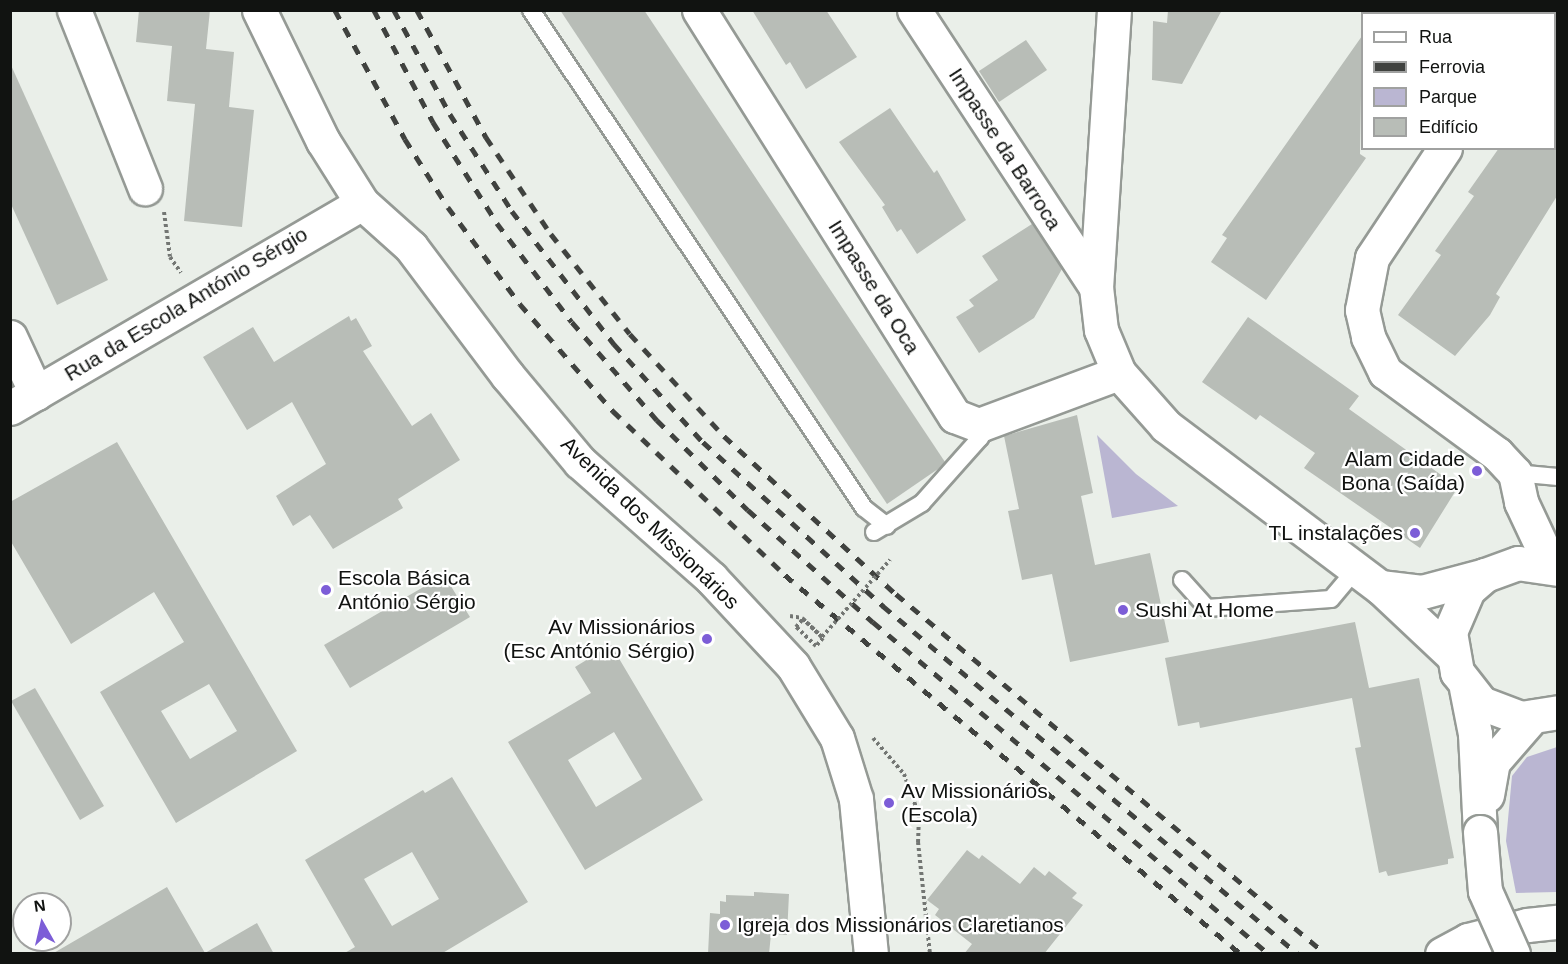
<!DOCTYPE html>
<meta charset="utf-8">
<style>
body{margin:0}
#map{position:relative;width:1568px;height:964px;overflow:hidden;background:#eaefe9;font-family:Arial,sans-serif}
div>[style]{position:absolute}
.green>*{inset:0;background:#bab6d2}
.building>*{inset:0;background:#b8bdb7}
.path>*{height:4px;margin-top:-2px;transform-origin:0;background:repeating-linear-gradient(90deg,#737673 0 3px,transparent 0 6px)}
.roads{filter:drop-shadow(2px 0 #959a95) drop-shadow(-2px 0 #959a95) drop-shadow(0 2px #959a95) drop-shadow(0 -2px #959a95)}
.service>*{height:16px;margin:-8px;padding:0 8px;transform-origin:8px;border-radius:8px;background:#fff}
.minor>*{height:33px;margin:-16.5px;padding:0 16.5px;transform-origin:16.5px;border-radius:16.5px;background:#fff}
.rail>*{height:4.5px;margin-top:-2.25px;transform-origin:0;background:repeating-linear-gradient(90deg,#40423f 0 10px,transparent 0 20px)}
.path-bridge>*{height:4px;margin-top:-2px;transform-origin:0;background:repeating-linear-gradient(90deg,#737673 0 3px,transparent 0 6px)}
.bridges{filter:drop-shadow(2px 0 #959a95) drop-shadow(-2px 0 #959a95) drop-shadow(0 2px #959a95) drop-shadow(0 -2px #959a95)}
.minor-bridge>*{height:33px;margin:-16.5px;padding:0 16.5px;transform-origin:16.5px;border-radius:16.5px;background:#fff}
.dots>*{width:16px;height:16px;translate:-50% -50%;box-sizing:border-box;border:3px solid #fff;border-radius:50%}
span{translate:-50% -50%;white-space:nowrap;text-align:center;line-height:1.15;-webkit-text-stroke:4.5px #fff;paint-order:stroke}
.street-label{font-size:21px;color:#111311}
.poi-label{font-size:21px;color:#111311}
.right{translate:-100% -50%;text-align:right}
.left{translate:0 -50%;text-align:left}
.frame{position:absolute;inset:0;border:12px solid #111311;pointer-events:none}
.legend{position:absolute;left:1361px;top:12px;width:195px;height:138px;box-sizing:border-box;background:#fff;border:2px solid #a0a1a0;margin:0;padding:8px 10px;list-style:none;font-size:18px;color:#111311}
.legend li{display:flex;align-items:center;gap:12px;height:30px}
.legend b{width:30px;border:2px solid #a0a1a0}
.north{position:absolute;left:12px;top:892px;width:60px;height:60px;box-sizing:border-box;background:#fff;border:2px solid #a0a1a0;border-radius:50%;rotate:352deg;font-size:16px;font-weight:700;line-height:24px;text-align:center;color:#111311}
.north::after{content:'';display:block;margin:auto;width:21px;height:27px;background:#7c5dd7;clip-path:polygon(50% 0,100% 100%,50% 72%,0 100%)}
</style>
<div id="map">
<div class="green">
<i style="clip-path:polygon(1097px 435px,1136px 474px,1178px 506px,1112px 518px)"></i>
<i style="clip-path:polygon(1557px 747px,1557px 892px,1516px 893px,1506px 841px,1512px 776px,1527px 757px)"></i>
</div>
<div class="building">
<i style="clip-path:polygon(139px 10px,210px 10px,206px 49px,234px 52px,229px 107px,254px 110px,242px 227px,184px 221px,195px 104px,167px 101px,172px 46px,136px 42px)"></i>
<i style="clip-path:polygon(560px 10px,644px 10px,945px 462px,938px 469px,887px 504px)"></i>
<i style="clip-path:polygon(752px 10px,826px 10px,857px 57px,806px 89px,790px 62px,786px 65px)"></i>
<i style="clip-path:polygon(1168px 10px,1222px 10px,1182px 84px,1152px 80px,1153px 21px,1167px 23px)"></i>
<i style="clip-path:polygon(1362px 36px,1360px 154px,1366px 158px,1266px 300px,1211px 262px,1227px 238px,1222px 235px)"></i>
<i style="clip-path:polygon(1026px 40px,1047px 70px,999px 102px,979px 71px)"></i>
<i style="clip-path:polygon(10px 63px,108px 280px,57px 305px,10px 202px)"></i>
<i style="clip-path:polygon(890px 108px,934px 173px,937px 170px,966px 220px,917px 254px,901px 229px,897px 232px,882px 207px,885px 205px,839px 142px)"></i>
<i style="clip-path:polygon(1499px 148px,1557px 148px,1557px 196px,1496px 294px,1500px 297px,1490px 315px,1455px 356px,1398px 315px,1441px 255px,1435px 251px,1474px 196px,1468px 192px)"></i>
<i style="clip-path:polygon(1032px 224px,1062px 269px,1034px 318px,979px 353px,956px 317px,974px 306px,969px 300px,998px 280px,982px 256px)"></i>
<i style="clip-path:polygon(349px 316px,351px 321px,356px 318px,372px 346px,363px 351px,412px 426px,431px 413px,460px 460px,398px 499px,403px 508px,333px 549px,310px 515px,293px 526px,276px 496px,326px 464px,292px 402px,247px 430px,203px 357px,253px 327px,274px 362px)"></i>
<i style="clip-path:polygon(1248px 317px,1359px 396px,1349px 409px,1458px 487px,1420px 548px,1304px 468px,1315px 453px,1260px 415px,1256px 420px,1202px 382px)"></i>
<i style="clip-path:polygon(1077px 415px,1093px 493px,1081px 496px,1095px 565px,1150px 553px,1169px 642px,1070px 662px,1052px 574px,1022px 580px,1008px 511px,1019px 509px,1004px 436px)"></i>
<i style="clip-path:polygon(evenodd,117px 442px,297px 751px,176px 823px,100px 692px,184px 642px,154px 592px,71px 644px,10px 540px,10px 502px,117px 442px,209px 684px,237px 731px,190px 759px,161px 711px,209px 684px)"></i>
<i style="clip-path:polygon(444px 575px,470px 617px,350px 688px,324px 645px)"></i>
<i style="clip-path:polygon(1355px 622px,1369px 688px,1419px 678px,1454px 858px,1448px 859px,1448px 864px,1388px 876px,1386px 871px,1379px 873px,1355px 748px,1361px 747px,1352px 698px,1200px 728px,1199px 722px,1178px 726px,1165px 658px)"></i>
<i style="clip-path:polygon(evenodd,611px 645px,703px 800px,585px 870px,508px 742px,591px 693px,575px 667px,611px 645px,614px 732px,642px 779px,596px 807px,568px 760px,614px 732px)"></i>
<i style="clip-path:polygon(35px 688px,104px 806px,80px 820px,11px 701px)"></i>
<i style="clip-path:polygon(evenodd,452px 777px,528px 902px,441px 954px,343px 954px,355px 947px,305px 860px,423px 790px,425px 793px,452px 777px,412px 852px,439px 899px,392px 926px,364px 879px,412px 852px)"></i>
<i style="clip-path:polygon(967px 850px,979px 859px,982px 855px,1020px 884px,1034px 867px,1045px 876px,1049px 871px,1077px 893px,1072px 898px,1083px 905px,1044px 954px,964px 954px,972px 944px,935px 915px,939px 909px,927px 900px)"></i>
<i style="clip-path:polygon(167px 887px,205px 953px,257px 923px,274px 954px,52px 954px)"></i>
<i style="clip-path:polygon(754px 892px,789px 894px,787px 935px,771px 934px,769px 954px,708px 954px,710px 913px,720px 914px,720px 901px,726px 902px,726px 895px,754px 896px)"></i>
</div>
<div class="path">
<i style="left:164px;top:212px;width:45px;rotate:82.4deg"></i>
<i style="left:170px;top:257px;width:19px;rotate:55deg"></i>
<i style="left:790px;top:616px;width:12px;rotate:9deg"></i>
<i style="left:802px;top:618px;width:29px;rotate:44deg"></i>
<i style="left:823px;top:638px;width:11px;rotate:131deg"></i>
<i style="left:873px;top:738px;width:48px;rotate:49.3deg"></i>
<i style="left:904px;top:774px;width:44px;rotate:69.9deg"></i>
<i style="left:919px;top:815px;width:27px;rotate:92deg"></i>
<i style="left:918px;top:842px;width:113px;rotate:83.9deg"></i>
</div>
<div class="roads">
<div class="service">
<i style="left:531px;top:10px;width:599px;rotate:56.23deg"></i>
<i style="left:864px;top:508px;width:29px;rotate:38deg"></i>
<i style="left:1515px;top:473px;width:43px;rotate:5.3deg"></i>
<i style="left:874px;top:532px;width:56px;rotate:-31.1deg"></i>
<i style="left:922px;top:503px;width:87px;rotate:-48.3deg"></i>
<i style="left:980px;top:438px;width:13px;rotate:-94deg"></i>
<i style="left:1182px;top:580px;width:38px;rotate:48deg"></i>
<i style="left:1207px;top:608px;width:124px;rotate:-4.2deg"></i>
<i style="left:1331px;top:599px;width:39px;rotate:-50deg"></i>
</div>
<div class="minor">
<i style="left:74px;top:10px;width:192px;rotate:68.3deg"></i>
<i style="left:259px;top:10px;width:146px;rotate:64deg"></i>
<i style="left:323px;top:141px;width:73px;rotate:57.8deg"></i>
<i style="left:362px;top:203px;width:66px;rotate:41.9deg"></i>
<i style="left:411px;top:247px;width:161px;rotate:53.1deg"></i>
<i style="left:508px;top:376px;width:112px;rotate:50.1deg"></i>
<i style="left:580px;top:462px;width:175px;rotate:41.5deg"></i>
<i style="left:711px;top:578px;width:120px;rotate:47deg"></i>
<i style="left:793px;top:666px;width:84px;rotate:58.6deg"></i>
<i style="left:837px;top:738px;width:64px;rotate:72.7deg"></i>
<i style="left:856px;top:799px;width:156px;rotate:84.5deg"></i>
<i style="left:699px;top:10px;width:480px;rotate:57.8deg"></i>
<i style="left:955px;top:416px;width:26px;rotate:21deg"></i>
<i style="left:979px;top:425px;width:149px;rotate:-20.4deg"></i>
<i style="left:914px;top:10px;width:331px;rotate:56.7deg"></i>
<i style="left:1114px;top:10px;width:278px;rotate:93.7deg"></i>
<i style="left:1096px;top:287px;width:43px;rotate:83.4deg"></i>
<i style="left:1101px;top:330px;width:47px;rotate:67.3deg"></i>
<i style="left:1119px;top:373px;width:71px;rotate:48.4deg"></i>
<i style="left:1166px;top:426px;width:268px;rotate:37deg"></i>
<i style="left:1380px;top:587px;width:98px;rotate:43.3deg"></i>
<i style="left:1539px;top:14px;width:4px;rotate:-63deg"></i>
<i style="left:1445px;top:148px;width:132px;rotate:123.6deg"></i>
<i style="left:1372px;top:258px;width:53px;rotate:100.9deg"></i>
<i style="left:1362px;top:310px;width:28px;rotate:77deg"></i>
<i style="left:1368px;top:337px;width:39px;rotate:64deg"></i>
<i style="left:1385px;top:372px;width:139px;rotate:36.2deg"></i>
<i style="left:1497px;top:454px;width:26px;rotate:47deg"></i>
<i style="left:1515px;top:473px;width:30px;rotate:78deg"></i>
<i style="left:1521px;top:502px;width:71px;rotate:64.9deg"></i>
<i style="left:10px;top:337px;width:62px;rotate:65.1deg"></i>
<i style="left:10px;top:408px;width:407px;rotate:-30.2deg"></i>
<i style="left:1558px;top:569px;width:40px;rotate:-171.5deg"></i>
<i style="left:1518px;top:563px;width:35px;rotate:160deg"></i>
<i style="left:1485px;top:575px;width:23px;rotate:139deg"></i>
<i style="left:1468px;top:590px;width:46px;rotate:113.2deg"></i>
<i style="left:1450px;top:632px;width:41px;rotate:80.1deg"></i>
<i style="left:1457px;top:672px;width:39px;rotate:52deg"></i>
<i style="left:1481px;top:703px;width:43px;rotate:20.6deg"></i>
<i style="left:1521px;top:718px;width:37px;rotate:-9deg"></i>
<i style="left:1380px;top:587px;width:42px;rotate:6.8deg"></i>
<i style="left:1422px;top:592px;width:65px;rotate:-15.1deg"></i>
<i style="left:1466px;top:688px;width:47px;rotate:78.9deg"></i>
<i style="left:1475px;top:734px;width:98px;rotate:87.1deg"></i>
<i style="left:1487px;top:795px;width:34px;rotate:-80deg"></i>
<i style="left:1493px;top:762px;width:60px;rotate:-49.1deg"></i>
<i style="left:1442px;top:954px;width:30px;rotate:-28deg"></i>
<i style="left:1468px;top:940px;width:61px;rotate:-14.3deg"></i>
<i style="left:1527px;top:925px;width:31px;rotate:-6deg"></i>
</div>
</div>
<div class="rail">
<i style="left:335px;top:10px;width:147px;rotate:61.5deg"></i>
<i style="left:405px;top:139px;width:80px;rotate:57.7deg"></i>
<i style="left:448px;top:207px;width:121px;rotate:53.4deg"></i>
<i style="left:520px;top:304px;width:142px;rotate:49deg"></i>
<i style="left:613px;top:411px;width:238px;rotate:43.6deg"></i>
<i style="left:785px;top:575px;width:593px;rotate:39.73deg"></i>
<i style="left:374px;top:10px;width:127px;rotate:62.2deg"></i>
<i style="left:433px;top:122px;width:120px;rotate:57.6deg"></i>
<i style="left:497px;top:223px;width:124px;rotate:52.9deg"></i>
<i style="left:572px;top:322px;width:130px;rotate:49.1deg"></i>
<i style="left:657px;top:420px;width:128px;rotate:44.7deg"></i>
<i style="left:748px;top:510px;width:168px;rotate:41.9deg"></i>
<i style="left:873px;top:622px;width:517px;rotate:39.98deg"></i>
<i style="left:394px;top:10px;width:118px;rotate:61.7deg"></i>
<i style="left:450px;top:114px;width:115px;rotate:57.4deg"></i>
<i style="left:512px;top:211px;width:168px;rotate:52.5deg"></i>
<i style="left:614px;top:344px;width:132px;rotate:47.8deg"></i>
<i style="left:703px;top:442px;width:244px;rotate:42.3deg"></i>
<i style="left:883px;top:606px;width:542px;rotate:39.98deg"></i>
<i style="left:417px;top:10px;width:145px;rotate:61.5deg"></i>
<i style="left:486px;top:137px;width:117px;rotate:56.2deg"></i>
<i style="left:551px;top:234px;width:127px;rotate:51.7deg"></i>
<i style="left:630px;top:334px;width:139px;rotate:47.3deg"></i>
<i style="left:724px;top:436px;width:234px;rotate:42.6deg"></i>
<i style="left:896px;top:594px;width:561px;rotate:39.94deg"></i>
</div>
<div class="path-bridge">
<i style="left:816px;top:646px;width:28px;rotate:-136deg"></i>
<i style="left:796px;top:627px;width:11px;rotate:-49deg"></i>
<i style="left:803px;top:619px;width:26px;rotate:43deg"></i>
<i style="left:822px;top:637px;width:103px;rotate:-48.6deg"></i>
</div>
<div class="bridges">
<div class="minor-bridge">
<i style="left:1480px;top:832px;width:59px;rotate:85.2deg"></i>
<i style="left:1485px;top:891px;width:69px;rotate:66deg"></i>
</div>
</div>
<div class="dots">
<i style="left:1477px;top:471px;background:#7c5dd7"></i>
<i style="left:1415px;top:533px;background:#7c5dd7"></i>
<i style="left:326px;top:590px;background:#7c5dd7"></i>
<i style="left:1123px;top:610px;background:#7c5dd7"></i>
<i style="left:707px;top:639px;background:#7c5dd7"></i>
<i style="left:889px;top:803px;background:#7c5dd7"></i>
<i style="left:725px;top:925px;background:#7c5dd7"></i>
</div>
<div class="street-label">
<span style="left:1005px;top:149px;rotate:57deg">Impasse da Barroca</span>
<span style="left:874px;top:287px;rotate:58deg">Impasse da Oca</span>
<span style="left:186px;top:304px;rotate:-31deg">Rua da Escola António Sérgio</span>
<span style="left:650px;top:523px;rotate:44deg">Avenida dos Missionários</span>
</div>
<div class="poi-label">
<span class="right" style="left:1465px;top:471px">Alam Cidade<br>Bona (Saída)</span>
<span class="right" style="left:1403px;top:533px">TL instalações</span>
<span class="left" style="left:338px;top:590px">Escola Básica<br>António Sérgio</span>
<span class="left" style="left:1135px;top:610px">Sushi At Home</span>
<span class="right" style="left:695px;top:639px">Av Missionários<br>(Esc António Sérgio)</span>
<span class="left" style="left:901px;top:803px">Av Missionários<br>(Escola)</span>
<span class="left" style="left:737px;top:925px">Igreja dos Missionários Claretianos</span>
</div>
<div class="frame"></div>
<ul class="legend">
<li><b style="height:8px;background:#fff"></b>Rua</li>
<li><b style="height:8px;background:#40423f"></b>Ferrovia</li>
<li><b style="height:16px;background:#bab6d2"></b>Parque</li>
<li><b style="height:16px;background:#b8bdb7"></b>Edifício</li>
</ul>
<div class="north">N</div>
</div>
